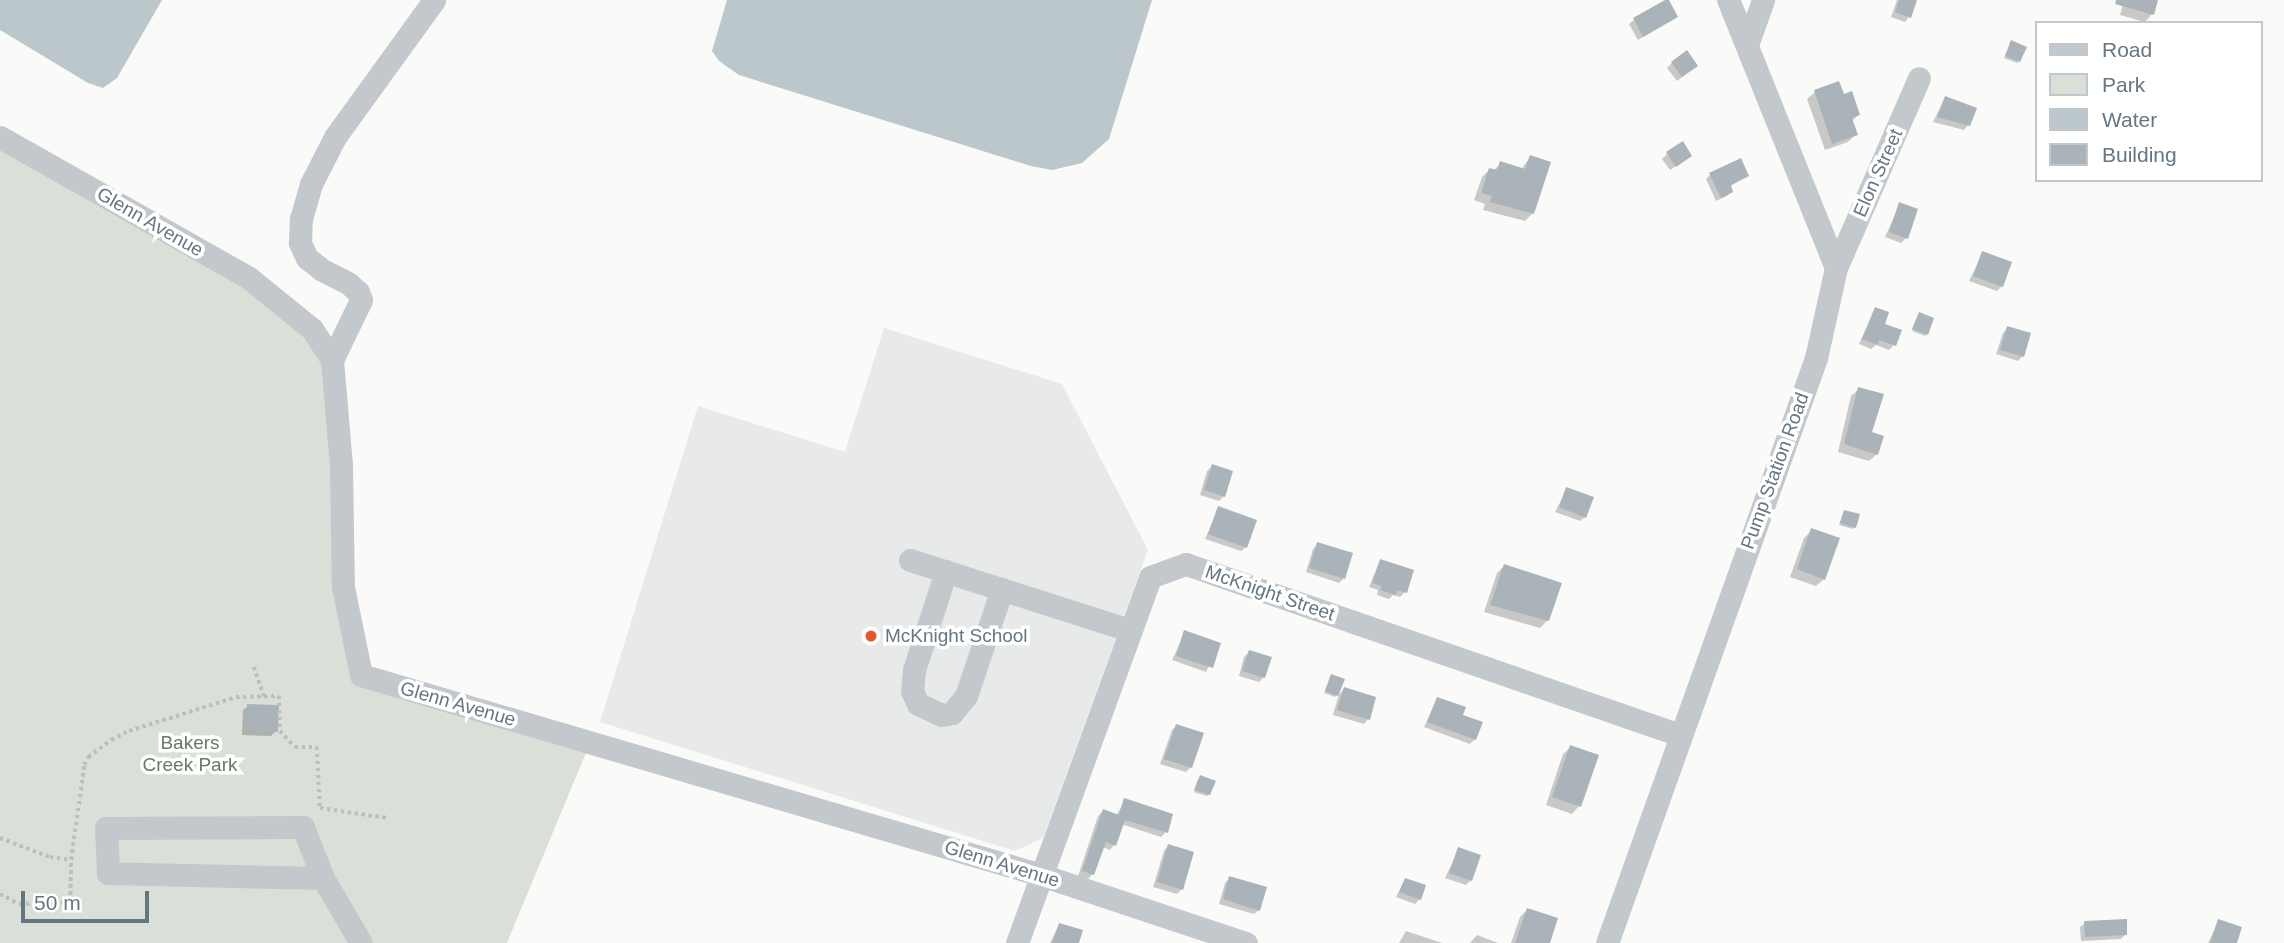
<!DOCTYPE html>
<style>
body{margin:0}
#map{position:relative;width:2284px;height:943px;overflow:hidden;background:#fafaf8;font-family:Arial,sans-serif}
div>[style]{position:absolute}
.built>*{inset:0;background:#e8e9e9}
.green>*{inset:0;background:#dadfd7}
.water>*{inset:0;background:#bbc7cb}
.shadow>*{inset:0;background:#0003}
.building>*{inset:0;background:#aab3b9}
.path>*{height:3.5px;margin-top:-1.75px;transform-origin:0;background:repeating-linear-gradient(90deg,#bbbfc2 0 3.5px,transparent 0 7px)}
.minor>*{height:23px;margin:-11.5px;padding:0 11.5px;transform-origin:11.5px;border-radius:11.5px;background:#c3c8cc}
.dots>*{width:19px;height:19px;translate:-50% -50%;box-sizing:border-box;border:4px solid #fff;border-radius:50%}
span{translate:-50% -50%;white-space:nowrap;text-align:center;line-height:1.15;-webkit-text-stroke:7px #fff;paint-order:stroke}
.street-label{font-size:19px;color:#657683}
.poi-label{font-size:19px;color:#657683}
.left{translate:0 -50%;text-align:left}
.park-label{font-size:19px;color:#687a64}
.legend{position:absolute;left:2035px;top:21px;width:228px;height:161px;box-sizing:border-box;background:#fff;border:2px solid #c1c8cd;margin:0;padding:9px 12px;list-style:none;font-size:21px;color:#657683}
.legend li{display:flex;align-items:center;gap:14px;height:35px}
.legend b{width:35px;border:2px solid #c1c8cd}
.scale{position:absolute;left:21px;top:891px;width:128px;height:32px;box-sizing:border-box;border:4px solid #657683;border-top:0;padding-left:9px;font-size:21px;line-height:24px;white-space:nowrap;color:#657683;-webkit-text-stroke:5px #fff;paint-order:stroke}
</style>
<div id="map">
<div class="built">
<i style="clip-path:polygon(884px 328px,1062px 384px,1148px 550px,1043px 838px,1015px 851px,600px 722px,698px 406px,845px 452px)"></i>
</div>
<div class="green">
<i style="clip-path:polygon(0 135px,249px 278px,332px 360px,361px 675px,590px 743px,507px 943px,0 943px)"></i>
</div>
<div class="water">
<i style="clip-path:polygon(0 0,162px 0,117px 78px,103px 88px,88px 83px,0 30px)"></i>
<i style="clip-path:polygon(727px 0,1152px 0,1109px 139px,1082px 163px,1052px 170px,1031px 166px,739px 75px,719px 61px,712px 51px)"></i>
</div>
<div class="shadow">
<i style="clip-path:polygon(1897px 0,1913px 0,1909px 17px,1905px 22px,1891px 17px)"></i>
<i style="clip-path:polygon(2124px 0,2156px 0,2152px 14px,2145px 22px,2120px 15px)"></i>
<i style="clip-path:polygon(1676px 17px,1638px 40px,1629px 24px,1634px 20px)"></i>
<i style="clip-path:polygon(2011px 42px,2019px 61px,2017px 63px,2004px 58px)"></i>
<i style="clip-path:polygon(1672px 63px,1691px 70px,1677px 81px,1667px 68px)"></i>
<i style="clip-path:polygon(1815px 92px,1843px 96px,1858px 115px,1851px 122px,1856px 134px,1848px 142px,1825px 150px,1807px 99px)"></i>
<i style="clip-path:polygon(1945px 98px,1968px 125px,1964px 130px,1933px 122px)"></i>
<i style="clip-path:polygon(1667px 154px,1685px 160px,1670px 170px,1662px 159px)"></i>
<i style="clip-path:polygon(1530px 157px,1533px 213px,1525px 221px,1483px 210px,1485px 204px,1474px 200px,1482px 177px,1489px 170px,1493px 171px,1501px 163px,1521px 170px)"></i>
<i style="clip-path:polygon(1710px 175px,1747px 176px,1729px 187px,1731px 192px,1727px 196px,1716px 201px,1706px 179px)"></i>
<i style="clip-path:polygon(1900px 204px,1906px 238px,1901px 243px,1885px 237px)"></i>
<i style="clip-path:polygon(1983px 253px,2002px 286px,1997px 291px,1969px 281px)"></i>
<i style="clip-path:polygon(1875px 309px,1894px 345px,1889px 350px,1876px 345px,1871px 349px,1859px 344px)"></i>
<i style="clip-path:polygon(1919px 314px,1926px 334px,1925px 336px,1912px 331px)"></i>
<i style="clip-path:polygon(2008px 328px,2023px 356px,2018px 361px,1996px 354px,2003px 333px)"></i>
<i style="clip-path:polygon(1859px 389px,1877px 454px,1869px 461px,1838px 452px,1851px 396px)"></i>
<i style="clip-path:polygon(1212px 466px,1224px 496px,1219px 501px,1200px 495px,1207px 471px)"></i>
<i style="clip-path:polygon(1567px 489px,1585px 517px,1580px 521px,1555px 512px)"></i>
<i style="clip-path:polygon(1219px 508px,1246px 547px,1241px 551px,1205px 539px)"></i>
<i style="clip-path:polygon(1844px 512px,1855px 527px,1853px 529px,1839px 525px)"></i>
<i style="clip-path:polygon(1812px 530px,1824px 579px,1816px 586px,1790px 577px,1804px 538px)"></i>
<i style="clip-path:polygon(1318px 544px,1344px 578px,1339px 583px,1306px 572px,1313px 549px)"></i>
<i style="clip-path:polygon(1380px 561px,1405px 592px,1400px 597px,1393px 595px,1389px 599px,1377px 595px,1378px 590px,1369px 587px)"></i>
<i style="clip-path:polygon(1504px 566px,1548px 620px,1540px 628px,1484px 612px,1497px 573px)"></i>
<i style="clip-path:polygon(1185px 632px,1219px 644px,1206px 672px,1172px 660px)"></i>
<i style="clip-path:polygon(1249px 652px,1264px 677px,1259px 682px,1239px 676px,1244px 657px)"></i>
<i style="clip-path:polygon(1330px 678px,1337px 695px,1335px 697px,1324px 693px)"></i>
<i style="clip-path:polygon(1344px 689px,1368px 719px,1364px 724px,1333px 715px,1339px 694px)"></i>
<i style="clip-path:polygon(1437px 699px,1461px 716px,1475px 739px,1470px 744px,1424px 727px)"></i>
<i style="clip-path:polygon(248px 706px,276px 731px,271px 736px,242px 735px,243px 710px)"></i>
<i style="clip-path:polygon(1176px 726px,1202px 734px,1190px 768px,1186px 772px,1160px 764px,1172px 730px)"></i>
<i style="clip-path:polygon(1571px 747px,1597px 756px,1579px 806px,1572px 814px,1546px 805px,1563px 754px)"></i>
<i style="clip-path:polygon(1198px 779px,1209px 794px,1207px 796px,1194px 792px)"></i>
<i style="clip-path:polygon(1125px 800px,1166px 832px,1161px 837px,1121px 824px,1114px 845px,1110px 850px,1102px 847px,1092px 875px,1088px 879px,1078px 876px,1098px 816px,1103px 811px,1116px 816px)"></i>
<i style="clip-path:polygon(1168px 846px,1182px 889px,1177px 894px,1153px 887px,1164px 851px)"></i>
<i style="clip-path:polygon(1459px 849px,1471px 880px,1466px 885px,1445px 878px)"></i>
<i style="clip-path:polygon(1230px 878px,1259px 910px,1254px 914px,1219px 904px,1225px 883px)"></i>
<i style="clip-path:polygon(1405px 880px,1420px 899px,1415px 904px,1396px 897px)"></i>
<i style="clip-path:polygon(1527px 910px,1548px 943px,1511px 943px,1520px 917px)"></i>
<i style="clip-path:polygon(2219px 921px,2235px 943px,2208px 943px)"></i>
<i style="clip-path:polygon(2085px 923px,2126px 934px,2121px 939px,2081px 941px,2080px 927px)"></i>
<i style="clip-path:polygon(1059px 925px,1077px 943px,1050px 943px)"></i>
<i style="clip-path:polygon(1406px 931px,1442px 943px,1399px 943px)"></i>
<i style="clip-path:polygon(1477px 935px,1498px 943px,1470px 943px)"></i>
</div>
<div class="building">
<i style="clip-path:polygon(1665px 0,1669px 0,1678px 17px,1643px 37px,1633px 18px)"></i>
<i style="clip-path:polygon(1899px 0,1917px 0,1911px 18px,1895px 12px)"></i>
<i style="clip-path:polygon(2116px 0,2158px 0,2154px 15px,2115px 4px)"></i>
<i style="clip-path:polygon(2011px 40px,2027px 47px,2020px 62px,2005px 56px)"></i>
<i style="clip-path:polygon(1687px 50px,1698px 66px,1682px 77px,1671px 62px)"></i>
<i style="clip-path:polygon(1839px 81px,1844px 94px,1852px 91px,1860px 115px,1852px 118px,1858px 135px,1832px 144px,1814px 90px)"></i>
<i style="clip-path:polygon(1945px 96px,1977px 108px,1970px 126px,1937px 117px)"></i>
<i style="clip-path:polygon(1683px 141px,1692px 156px,1676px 167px,1666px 152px)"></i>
<i style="clip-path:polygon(1530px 155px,1551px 162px,1534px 214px,1490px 202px,1492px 196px,1481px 193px,1489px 168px,1497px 170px,1500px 161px,1525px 169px)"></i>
<i style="clip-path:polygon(1741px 158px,1749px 176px,1731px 185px,1733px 192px,1721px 198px,1709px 173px)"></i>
<i style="clip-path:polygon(1899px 202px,1918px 209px,1908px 239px,1889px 232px)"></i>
<i style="clip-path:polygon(1982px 251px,2012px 262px,2003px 287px,1973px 276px)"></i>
<i style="clip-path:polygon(1875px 307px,1889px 312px,1885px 324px,1902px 330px,1896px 346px,1879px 340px,1878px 345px,1862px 339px)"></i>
<i style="clip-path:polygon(1919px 312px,1934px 318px,1928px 335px,1912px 329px)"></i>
<i style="clip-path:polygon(2007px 326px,2031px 333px,2024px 357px,2000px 350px)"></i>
<i style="clip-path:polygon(1858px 387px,1884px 394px,1872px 432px,1884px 436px,1878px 455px,1844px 444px)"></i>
<i style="clip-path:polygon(1212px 464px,1233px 471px,1225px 497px,1204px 490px)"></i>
<i style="clip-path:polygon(1566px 487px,1594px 497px,1586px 518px,1559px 507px)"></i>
<i style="clip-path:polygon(1218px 506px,1257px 520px,1247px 548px,1208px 534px)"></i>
<i style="clip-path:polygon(1844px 510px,1860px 514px,1856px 528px,1840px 523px)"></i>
<i style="clip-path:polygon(1811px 528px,1840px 538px,1825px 580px,1797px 569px)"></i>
<i style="clip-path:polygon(1317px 542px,1353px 553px,1345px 579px,1309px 568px)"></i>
<i style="clip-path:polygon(1380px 559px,1414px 570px,1407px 593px,1397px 590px,1396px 595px,1380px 590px,1382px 586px,1372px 583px)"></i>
<i style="clip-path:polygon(1504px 564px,1562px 583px,1549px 621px,1490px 605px)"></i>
<i style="clip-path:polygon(1184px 630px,1221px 643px,1213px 668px,1176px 656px)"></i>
<i style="clip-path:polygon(1249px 650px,1272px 657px,1265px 678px,1242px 671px)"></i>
<i style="clip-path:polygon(1331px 674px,1345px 679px,1338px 696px,1325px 691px)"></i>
<i style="clip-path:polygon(1344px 687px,1376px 697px,1370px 720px,1337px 710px)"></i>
<i style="clip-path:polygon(1437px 697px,1466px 707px,1463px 715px,1483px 722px,1476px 740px,1427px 722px)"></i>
<i style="clip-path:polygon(247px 704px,279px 705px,278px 732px,246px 731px)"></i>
<i style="clip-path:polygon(1176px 724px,1204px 733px,1192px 768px,1164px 759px)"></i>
<i style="clip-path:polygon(1570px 745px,1599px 755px,1581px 807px,1552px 797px)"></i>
<i style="clip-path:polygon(1200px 775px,1216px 781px,1210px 795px,1194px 790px)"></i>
<i style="clip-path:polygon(1124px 798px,1173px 814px,1168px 833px,1125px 820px,1116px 846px,1106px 842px,1094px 875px,1082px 871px,1103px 809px,1119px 815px)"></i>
<i style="clip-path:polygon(1168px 844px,1194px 852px,1183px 890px,1157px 882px)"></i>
<i style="clip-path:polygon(1458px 847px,1481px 855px,1472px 881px,1449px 873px)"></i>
<i style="clip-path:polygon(1229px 876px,1267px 887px,1260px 911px,1223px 899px)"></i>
<i style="clip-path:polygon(1405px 878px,1426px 885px,1421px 900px,1399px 892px)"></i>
<i style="clip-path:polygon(1527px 908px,1558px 918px,1550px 943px,1515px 943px)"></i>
<i style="clip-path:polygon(2127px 919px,2127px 935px,2085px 937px,2084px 921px)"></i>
<i style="clip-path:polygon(2218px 919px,2242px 927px,2237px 943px,2210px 943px)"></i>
<i style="clip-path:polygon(1059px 923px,1083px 930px,1079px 943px,1052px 943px)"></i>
</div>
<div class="path">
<i style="left:254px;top:667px;width:31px;rotate:71deg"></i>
<i style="left:0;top:838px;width:53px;rotate:20.8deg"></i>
<i style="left:50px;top:857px;width:21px;rotate:8deg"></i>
<i style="left:0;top:894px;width:21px;rotate:28deg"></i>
<i style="left:19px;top:904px;width:51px;rotate:-2.2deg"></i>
<i style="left:70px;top:902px;width:42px;rotate:-88.6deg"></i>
<i style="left:71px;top:860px;width:96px;rotate:-82.2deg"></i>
<i style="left:84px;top:765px;width:9px;rotate:-63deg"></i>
<i style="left:88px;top:757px;width:29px;rotate:-36deg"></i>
<i style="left:111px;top:740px;width:20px;rotate:-27deg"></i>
<i style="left:129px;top:731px;width:112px;rotate:-17.6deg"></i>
<i style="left:236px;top:697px;width:43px;rotate:-1.3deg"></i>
<i style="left:279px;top:696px;width:35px;rotate:88deg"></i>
<i style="left:280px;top:731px;width:22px;rotate:47deg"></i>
<i style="left:295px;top:747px;width:22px"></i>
<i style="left:317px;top:747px;width:61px;rotate:87.2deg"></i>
<i style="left:320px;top:808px;width:69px;rotate:8.4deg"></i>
</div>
<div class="minor">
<i style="left:1747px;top:45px;width:48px;rotate:-70.4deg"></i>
<i style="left:0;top:137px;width:286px;rotate:29.5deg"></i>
<i style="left:249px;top:278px;width:81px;rotate:39deg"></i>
<i style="left:312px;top:329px;width:37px;rotate:57deg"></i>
<i style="left:332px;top:360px;width:105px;rotate:85.1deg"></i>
<i style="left:341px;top:465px;width:122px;rotate:89.1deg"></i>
<i style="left:343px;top:587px;width:90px;rotate:78.4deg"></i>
<i style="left:361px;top:675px;width:709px;rotate:16.39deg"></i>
<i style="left:1041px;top:875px;width:216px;rotate:18.4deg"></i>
<i style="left:1836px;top:268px;width:207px;rotate:-66.4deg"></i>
<i style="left:332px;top:360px;width:67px;rotate:-64.2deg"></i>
<i style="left:361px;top:300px;width:9px;rotate:-111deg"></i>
<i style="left:358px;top:292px;width:13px;rotate:-138deg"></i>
<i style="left:348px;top:283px;width:30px;rotate:-153deg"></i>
<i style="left:321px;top:269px;width:18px;rotate:-142deg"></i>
<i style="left:307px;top:258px;width:17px;rotate:-115deg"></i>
<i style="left:300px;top:243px;width:24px;rotate:-88deg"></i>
<i style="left:301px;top:219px;width:36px;rotate:-74deg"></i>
<i style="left:311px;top:184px;width:53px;rotate:-62.9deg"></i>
<i style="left:335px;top:137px;width:169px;rotate:-54.1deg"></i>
<i style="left:910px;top:560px;width:231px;rotate:17.7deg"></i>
<i style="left:946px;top:571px;width:104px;rotate:107.9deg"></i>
<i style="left:914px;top:670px;width:21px;rotate:95deg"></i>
<i style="left:912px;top:691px;width:14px;rotate:65deg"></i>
<i style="left:918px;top:704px;width:26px;rotate:25deg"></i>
<i style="left:942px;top:715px;width:10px;rotate:-11deg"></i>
<i style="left:952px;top:713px;width:22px;rotate:-51deg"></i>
<i style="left:966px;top:696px;width:113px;rotate:-71.4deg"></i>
<i style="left:323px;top:878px;width:215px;rotate:-178.7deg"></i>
<i style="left:108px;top:873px;width:45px;rotate:-92.5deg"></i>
<i style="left:106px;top:828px;width:197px;rotate:-0.3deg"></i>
<i style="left:303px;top:827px;width:55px;rotate:68.6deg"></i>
<i style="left:323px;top:878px;width:75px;rotate:59.7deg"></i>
<i style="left:1017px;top:943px;width:389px;rotate:-70deg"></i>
<i style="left:1150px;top:577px;width:38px;rotate:-20deg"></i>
<i style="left:1186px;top:564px;width:523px;rotate:19.09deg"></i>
<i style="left:1607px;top:943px;width:621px;rotate:-70.34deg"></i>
<i style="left:1816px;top:358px;width:92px;rotate:-77.5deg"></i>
<i style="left:1836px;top:268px;width:289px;rotate:-111.9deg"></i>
</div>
<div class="dots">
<i style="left:871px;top:636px;background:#e4572e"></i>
</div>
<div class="street-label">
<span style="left:1878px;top:173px;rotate:-66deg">Elon Street</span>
<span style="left:150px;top:222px;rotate:30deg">Glenn Avenue</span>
<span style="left:1775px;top:471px;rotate:-70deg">Pump Station Road</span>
<span style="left:1270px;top:593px;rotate:19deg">McKnight Street</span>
<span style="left:458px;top:704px;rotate:16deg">Glenn Avenue</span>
<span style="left:1002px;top:864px;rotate:17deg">Glenn Avenue</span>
</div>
<div class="poi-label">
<span class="left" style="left:885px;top:636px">McKnight School</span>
</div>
<div class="park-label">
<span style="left:190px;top:754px">Bakers<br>Creek Park</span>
</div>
<ul class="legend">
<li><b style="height:9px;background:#c3c8cc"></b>Road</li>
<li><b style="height:19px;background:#dadfd7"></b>Park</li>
<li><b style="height:19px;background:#bbc7cb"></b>Water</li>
<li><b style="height:19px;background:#aab3b9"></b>Building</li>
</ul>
<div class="scale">50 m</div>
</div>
